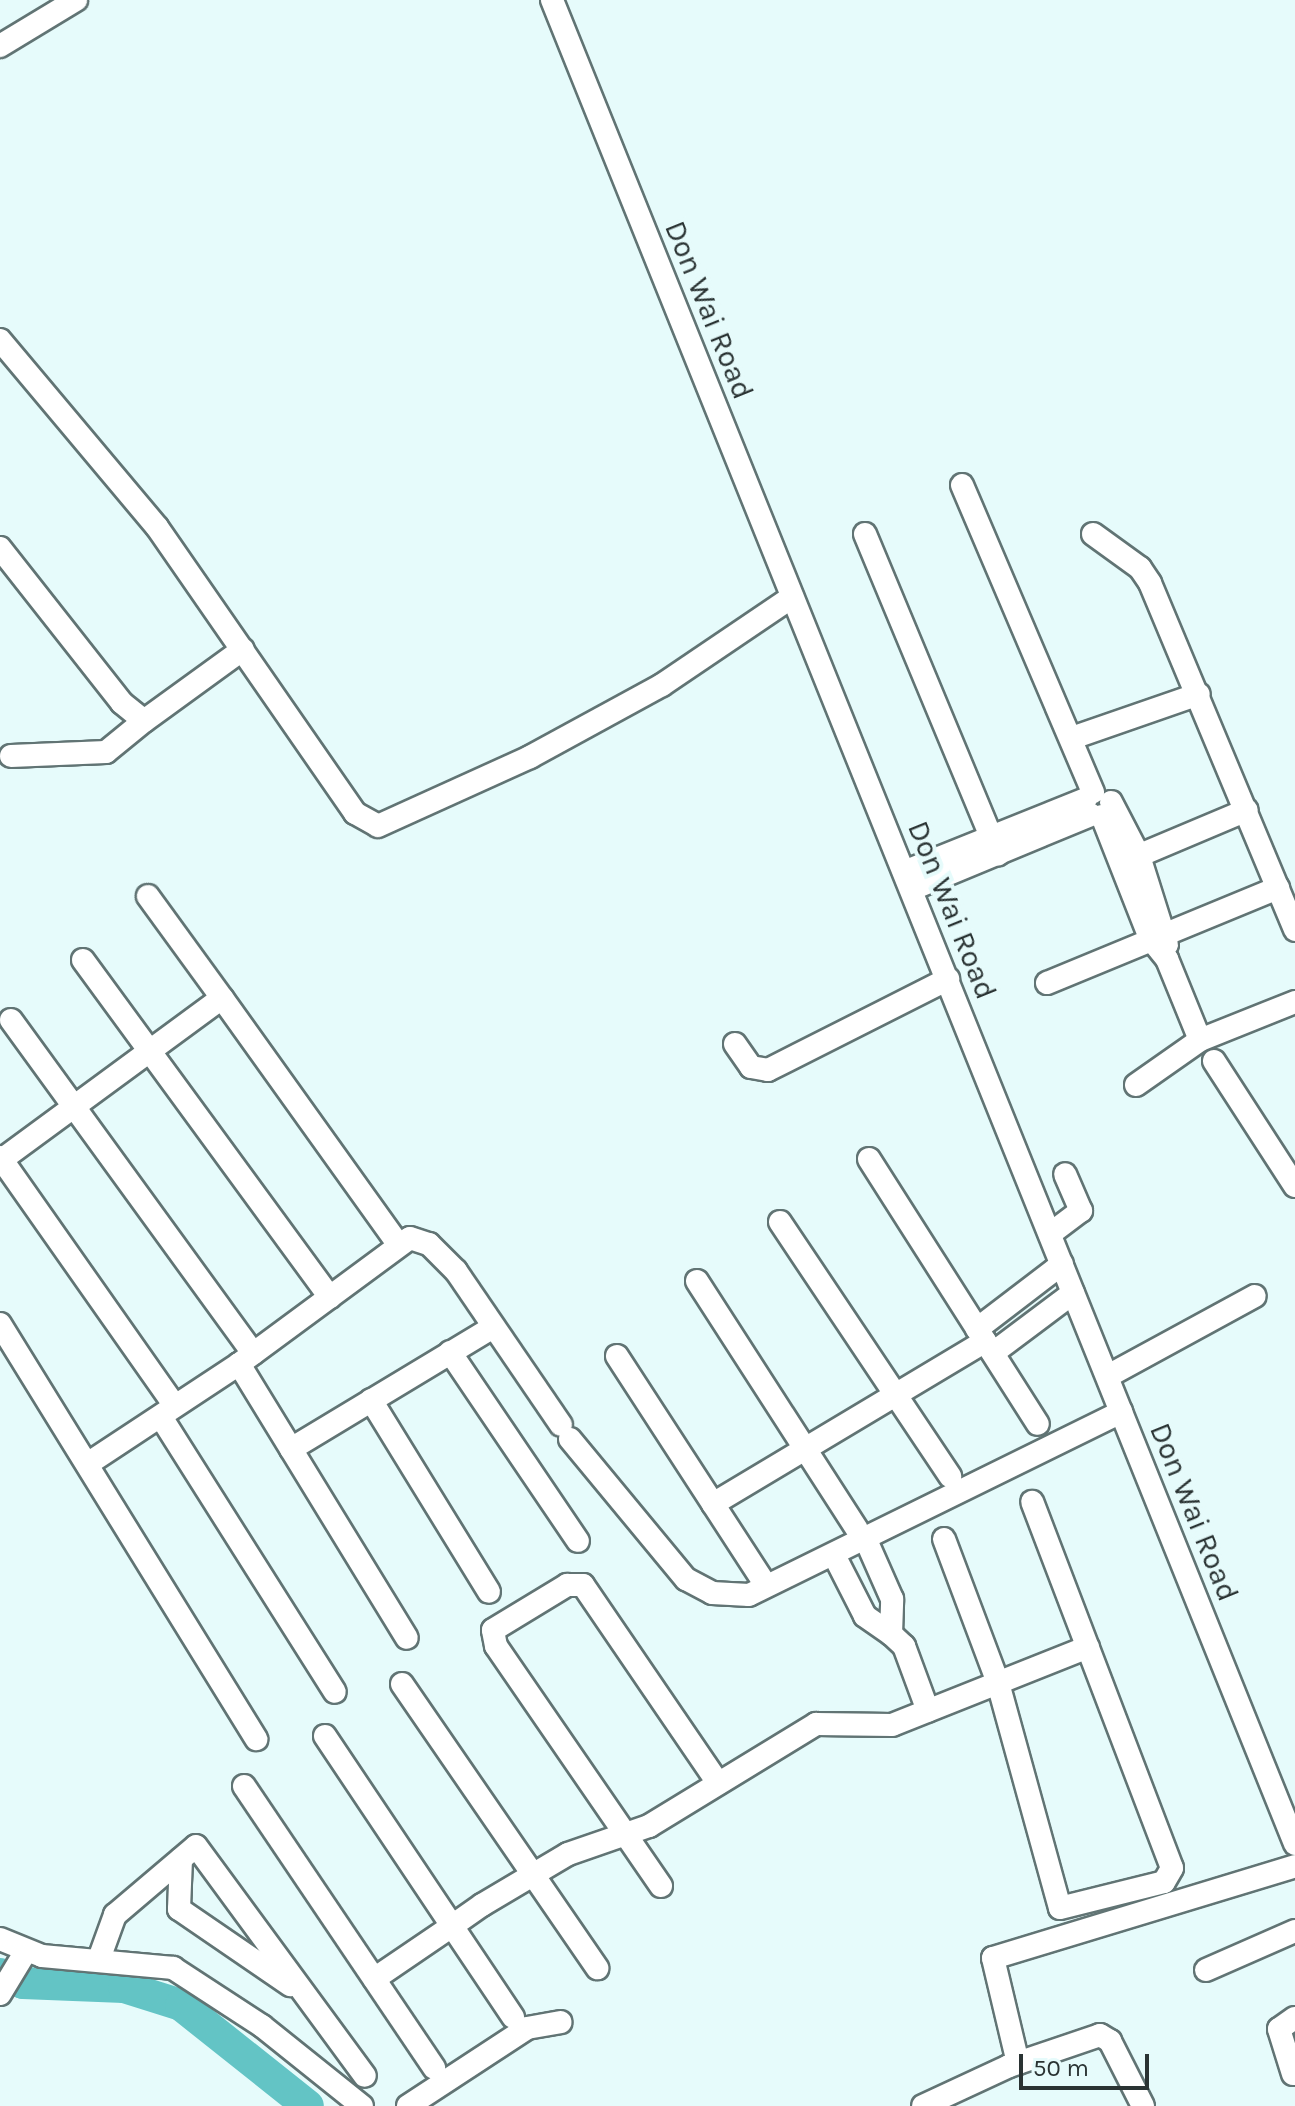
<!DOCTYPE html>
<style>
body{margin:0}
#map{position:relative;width:1295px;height:2106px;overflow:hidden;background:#e6fbfb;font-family:Karla,sans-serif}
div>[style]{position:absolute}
.river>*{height:32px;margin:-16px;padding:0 16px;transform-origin:16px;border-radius:16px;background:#63c4c5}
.roads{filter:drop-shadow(2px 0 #617474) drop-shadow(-2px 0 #617474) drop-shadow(0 2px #617474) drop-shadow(0 -2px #617474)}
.minor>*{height:22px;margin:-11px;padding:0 11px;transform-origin:11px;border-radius:11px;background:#fff}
span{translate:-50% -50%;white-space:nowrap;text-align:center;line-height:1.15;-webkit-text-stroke:8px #e6fbfb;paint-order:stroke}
.street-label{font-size:30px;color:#2a3333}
.scale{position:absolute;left:1019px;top:2054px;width:130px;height:36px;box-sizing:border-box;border:4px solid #2a3333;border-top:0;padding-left:10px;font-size:24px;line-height:28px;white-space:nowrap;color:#2a3333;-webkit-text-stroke:6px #e6fbfb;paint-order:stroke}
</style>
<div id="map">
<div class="river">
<i style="left:0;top:1974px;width:25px;rotate:21deg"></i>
<i style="left:23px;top:1983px;width:101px;rotate:2.3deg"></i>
<i style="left:124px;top:1987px;width:60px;rotate:17.5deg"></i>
<i style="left:181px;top:2005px;width:162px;rotate:38.5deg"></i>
</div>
<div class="roads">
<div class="minor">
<i style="left:552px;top:0;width:1988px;rotate:68.05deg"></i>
<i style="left:0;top:46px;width:89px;rotate:-31.2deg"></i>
<i style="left:0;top:340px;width:244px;rotate:50deg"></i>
<i style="left:157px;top:527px;width:348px;rotate:55.3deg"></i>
<i style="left:355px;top:813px;width:26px;rotate:29deg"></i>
<i style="left:378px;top:826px;width:167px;rotate:-24.4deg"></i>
<i style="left:530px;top:757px;width:150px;rotate:-28.6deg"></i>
<i style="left:662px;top:685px;width:157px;rotate:-34.1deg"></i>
<i style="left:962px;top:485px;width:334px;rotate:66.9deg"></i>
<i style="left:865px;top:534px;width:347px;rotate:67.4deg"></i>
<i style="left:1093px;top:534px;width:58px;rotate:35.9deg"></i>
<i style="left:1140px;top:568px;width:18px;rotate:56deg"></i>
<i style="left:1150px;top:583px;width:376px;rotate:67.3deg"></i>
<i style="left:0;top:548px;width:197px;rotate:51.8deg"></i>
<i style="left:122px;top:703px;width:28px;rotate:39deg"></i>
<i style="left:144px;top:721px;width:122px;rotate:-36deg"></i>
<i style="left:1072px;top:738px;width:134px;rotate:-19.1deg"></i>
<i style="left:11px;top:756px;width:95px;rotate:-2.4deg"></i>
<i style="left:106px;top:752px;width:49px;rotate:-39.2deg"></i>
<i style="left:1111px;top:802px;width:61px;rotate:62.6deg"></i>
<i style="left:1139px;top:856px;width:93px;rotate:72.5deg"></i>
<i style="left:1102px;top:816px;width:131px;rotate:68.5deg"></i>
<i style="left:1150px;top:938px;width:27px;rotate:51deg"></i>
<i style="left:1167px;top:959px;width:87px;rotate:67.8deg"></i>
<i style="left:1126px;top:861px;width:131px;rotate:-22.9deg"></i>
<i style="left:904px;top:872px;width:196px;rotate:-21.9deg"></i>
<i style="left:912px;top:889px;width:194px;rotate:-22.5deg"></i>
<i style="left:83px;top:960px;width:418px;rotate:53.8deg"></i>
<i style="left:1047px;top:983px;width:250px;rotate:-22.4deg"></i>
<i style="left:222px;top:998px;width:302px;rotate:54.4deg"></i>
<i style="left:11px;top:1020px;width:412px;rotate:54deg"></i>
<i style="left:735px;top:1044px;width:28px;rotate:55deg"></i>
<i style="left:751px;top:1067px;width:17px;rotate:10deg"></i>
<i style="left:768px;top:1070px;width:202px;rotate:-26.8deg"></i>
<i style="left:1214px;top:1061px;width:149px;rotate:57.1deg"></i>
<i style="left:1136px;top:1085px;width:78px;rotate:-35.1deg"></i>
<i style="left:1200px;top:1040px;width:102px;rotate:-21.8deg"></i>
<i style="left:0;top:1157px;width:304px;rotate:54.9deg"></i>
<i style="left:869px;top:1159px;width:314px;rotate:57.5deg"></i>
<i style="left:0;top:1161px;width:275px;rotate:-36.3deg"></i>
<i style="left:222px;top:998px;width:126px;rotate:-126deg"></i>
<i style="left:780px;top:1222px;width:306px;rotate:56.2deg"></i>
<i style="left:1050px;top:1234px;width:39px;rotate:-37deg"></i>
<i style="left:1081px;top:1211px;width:40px;rotate:-113.4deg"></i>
<i style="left:697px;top:1281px;width:295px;rotate:57.2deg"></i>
<i style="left:0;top:1324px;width:488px;rotate:58.3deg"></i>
<i style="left:977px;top:1329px;width:107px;rotate:-37.4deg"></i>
<i style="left:450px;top:1352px;width:228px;rotate:55.9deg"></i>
<i style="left:993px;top:1353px;width:100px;rotate:-36.9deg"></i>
<i style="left:617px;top:1356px;width:265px;rotate:57deg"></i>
<i style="left:239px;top:1364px;width:321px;rotate:58.5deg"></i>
<i style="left:1108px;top:1376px;width:167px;rotate:-28.6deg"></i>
<i style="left:371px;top:1400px;width:225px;rotate:58.4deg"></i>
<i style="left:161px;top:1417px;width:325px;rotate:57.7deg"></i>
<i style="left:570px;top:1439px;width:182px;rotate:50.4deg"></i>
<i style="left:686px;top:1579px;width:30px;rotate:28deg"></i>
<i style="left:712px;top:1593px;width:37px;rotate:3deg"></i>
<i style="left:749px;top:1595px;width:415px;rotate:-26.2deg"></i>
<i style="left:291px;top:1449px;width:236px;rotate:-31.1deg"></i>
<i style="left:89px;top:1463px;width:180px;rotate:-33.4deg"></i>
<i style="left:239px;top:1364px;width:212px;rotate:-36.4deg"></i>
<i style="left:410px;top:1238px;width:20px;rotate:18deg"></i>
<i style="left:429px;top:1244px;width:38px;rotate:45deg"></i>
<i style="left:456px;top:1271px;width:186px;rotate:55.7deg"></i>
<i style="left:713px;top:1504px;width:317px;rotate:-30.9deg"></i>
<i style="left:944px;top:1539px;width:154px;rotate:69.4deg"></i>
<i style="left:998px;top:1683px;width:233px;rotate:74.6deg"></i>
<i style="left:1060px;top:1908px;width:107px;rotate:-14deg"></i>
<i style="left:1164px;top:1882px;width:16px;rotate:-60deg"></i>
<i style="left:1172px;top:1868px;width:392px;rotate:-110.9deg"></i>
<i style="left:835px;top:1557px;width:66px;rotate:63deg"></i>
<i style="left:865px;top:1616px;width:32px;rotate:35deg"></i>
<i style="left:891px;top:1634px;width:35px;rotate:-88deg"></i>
<i style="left:892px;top:1599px;width:64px;rotate:-113.8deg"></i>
<i style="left:891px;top:1634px;width:18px;rotate:43deg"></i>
<i style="left:904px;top:1646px;width:69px;rotate:69.7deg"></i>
<i style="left:402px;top:1684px;width:345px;rotate:55.5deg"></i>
<i style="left:325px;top:1736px;width:229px;rotate:56.2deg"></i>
<i style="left:452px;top:1926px;width:94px;rotate:145.8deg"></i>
<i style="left:244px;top:1786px;width:340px;rotate:56deg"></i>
<i style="left:181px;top:1859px;width:50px;rotate:92.3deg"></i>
<i style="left:179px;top:1909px;width:135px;rotate:34.4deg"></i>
<i style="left:661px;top:1886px;width:291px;rotate:-124.5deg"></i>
<i style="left:496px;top:1646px;width:16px;rotate:-101deg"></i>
<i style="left:493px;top:1630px;width:87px;rotate:-31.3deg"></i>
<i style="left:567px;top:1585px;width:16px"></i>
<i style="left:583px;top:1585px;width:240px;rotate:55.7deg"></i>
<i style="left:0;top:1939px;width:45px;rotate:22deg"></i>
<i style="left:42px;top:1956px;width:132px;rotate:5.2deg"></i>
<i style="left:173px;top:1968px;width:106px;rotate:33.1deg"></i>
<i style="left:262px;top:2026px;width:128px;rotate:38.7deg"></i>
<i style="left:99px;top:1959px;width:47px;rotate:-70deg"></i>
<i style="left:115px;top:1915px;width:106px;rotate:-40.4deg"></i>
<i style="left:196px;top:1846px;width:285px;rotate:53.7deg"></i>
<i style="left:1206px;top:1970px;width:97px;rotate:-23.7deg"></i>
<i style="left:0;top:1994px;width:50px;rotate:-58.8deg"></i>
<i style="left:513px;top:2017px;width:110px;rotate:-123.8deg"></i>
<i style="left:452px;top:1926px;width:37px;rotate:-35deg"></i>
<i style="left:482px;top:1905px;width:100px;rotate:-30.7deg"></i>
<i style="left:568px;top:1854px;width:86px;rotate:-19.1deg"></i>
<i style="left:649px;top:1826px;width:196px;rotate:-31.4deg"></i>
<i style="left:816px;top:1724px;width:76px;rotate:0.8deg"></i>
<i style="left:892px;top:1725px;width:211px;rotate:-21.7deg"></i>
<i style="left:1018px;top:2063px;width:108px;rotate:-103.4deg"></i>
<i style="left:993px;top:1958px;width:316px;rotate:-16.9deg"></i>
<i style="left:1293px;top:2074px;width:47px;rotate:-107.3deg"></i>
<i style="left:1279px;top:2029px;width:19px;rotate:-35deg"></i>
<i style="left:408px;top:2106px;width:142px;rotate:-33.2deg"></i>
<i style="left:527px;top:2028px;width:34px;rotate:-10deg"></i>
<i style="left:923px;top:2106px;width:95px;rotate:-24.9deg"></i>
<i style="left:1009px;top:2066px;width:96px;rotate:-18.8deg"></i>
<i style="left:1100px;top:2035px;width:12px;rotate:31deg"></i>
<i style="left:1110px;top:2041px;width:73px;rotate:63.1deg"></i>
</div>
</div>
<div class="street-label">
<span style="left:709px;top:310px;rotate:68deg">Don Wai Road</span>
<span style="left:952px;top:910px;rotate:68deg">Don Wai Road</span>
<span style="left:1194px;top:1512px;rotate:68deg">Don Wai Road</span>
</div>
<div class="scale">50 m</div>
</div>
